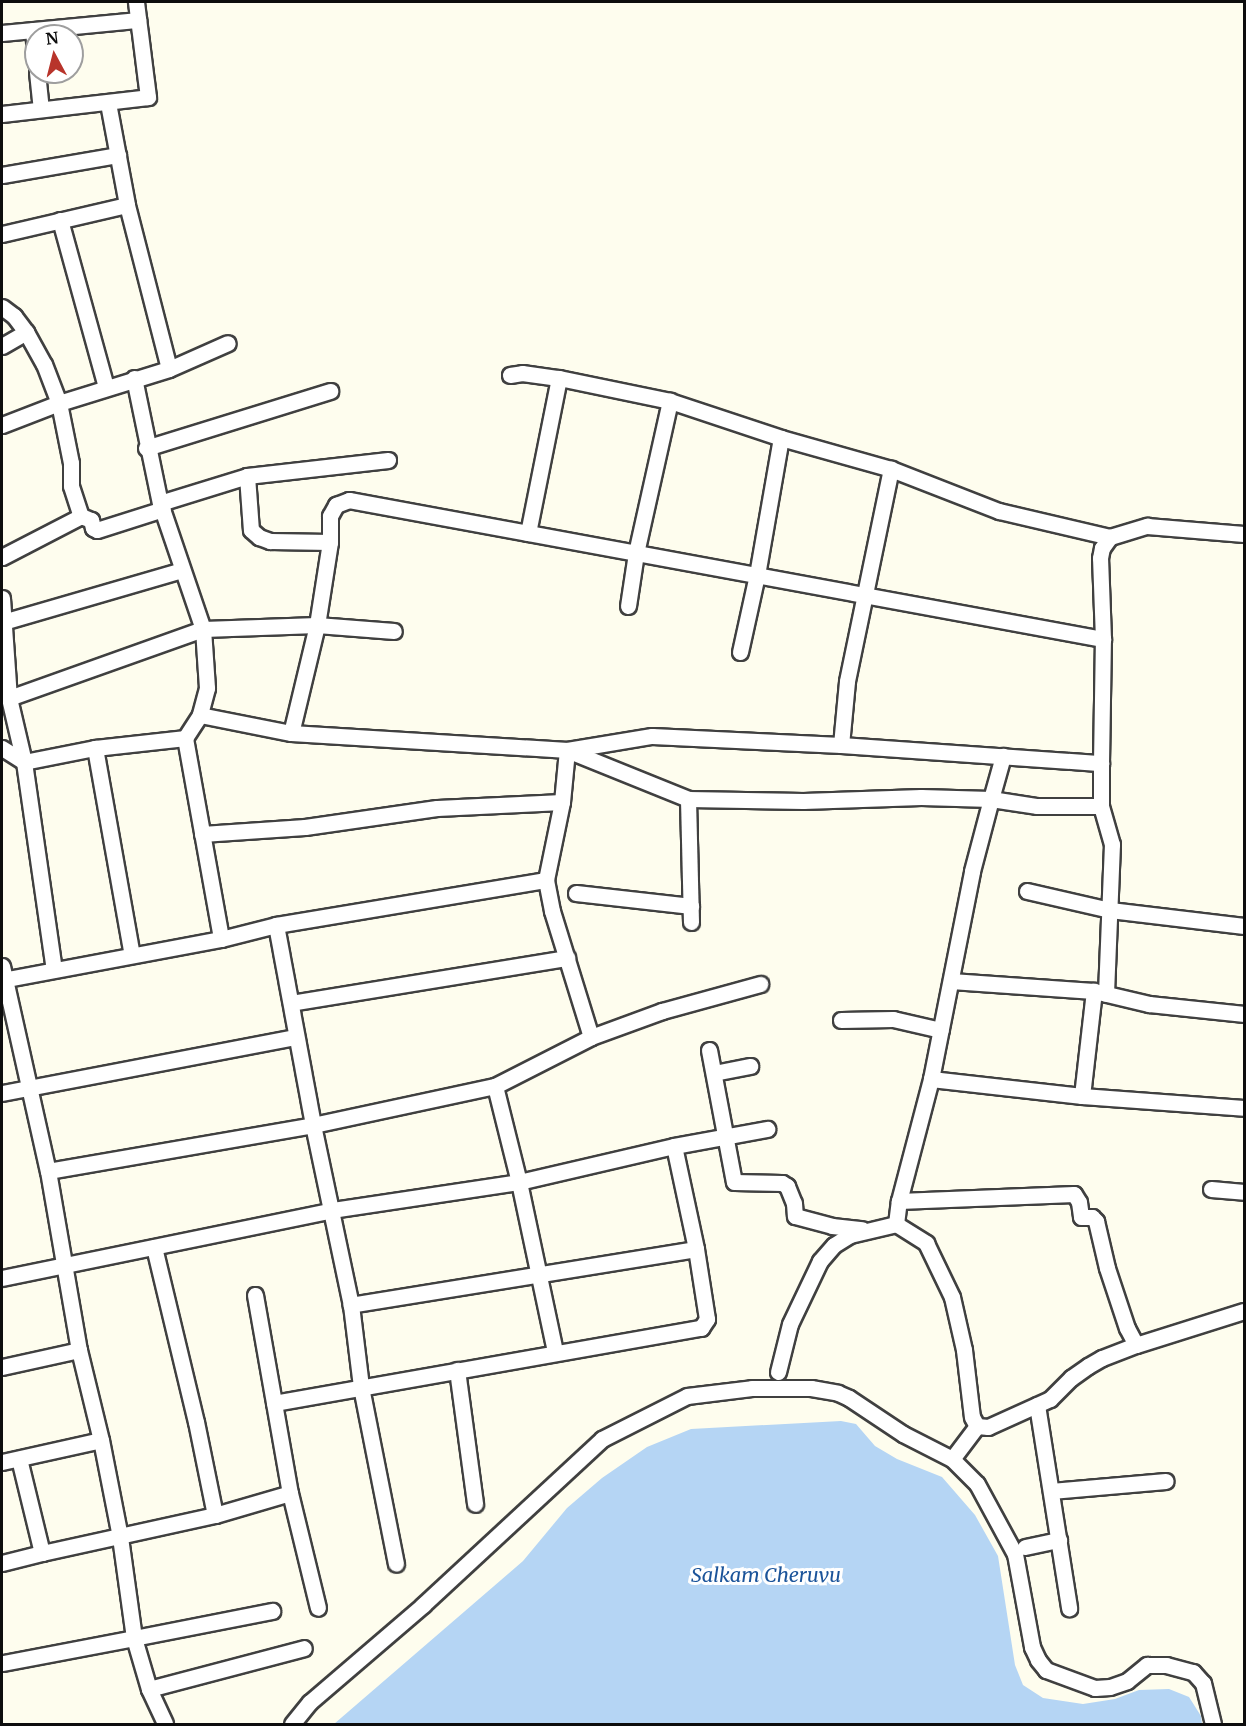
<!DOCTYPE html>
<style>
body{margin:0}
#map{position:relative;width:1246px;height:1726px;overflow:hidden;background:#fefdee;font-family:Merriweather,serif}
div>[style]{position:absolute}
.water>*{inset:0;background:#b5d5f4}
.roads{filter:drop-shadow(2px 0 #404040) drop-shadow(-2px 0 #404040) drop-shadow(0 2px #404040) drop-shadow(0 -2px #404040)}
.minor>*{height:15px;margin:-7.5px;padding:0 7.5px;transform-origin:7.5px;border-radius:7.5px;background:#fff}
span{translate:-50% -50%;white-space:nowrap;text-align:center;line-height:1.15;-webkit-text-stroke:6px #fff;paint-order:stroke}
.water-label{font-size:20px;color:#1b549a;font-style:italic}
.frame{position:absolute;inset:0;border:3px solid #0d0d0d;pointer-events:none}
.north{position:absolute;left:24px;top:24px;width:60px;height:60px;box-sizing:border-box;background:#fff;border:2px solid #9e9e9e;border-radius:50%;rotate:353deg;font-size:16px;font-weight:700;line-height:24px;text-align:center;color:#0d0d0d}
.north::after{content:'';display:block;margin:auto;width:21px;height:27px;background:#b8342b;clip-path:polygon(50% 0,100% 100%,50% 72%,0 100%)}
</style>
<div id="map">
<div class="water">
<i style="clip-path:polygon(841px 1421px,856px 1424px,875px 1446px,897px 1459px,942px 1477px,975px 1515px,998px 1556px,1015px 1665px,1023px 1685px,1043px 1698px,1083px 1704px,1115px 1699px,1139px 1690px,1169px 1689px,1189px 1697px,1201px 1716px,1202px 1724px,334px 1724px,523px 1561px,567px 1508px,602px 1478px,647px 1447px,691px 1429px)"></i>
</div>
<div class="roads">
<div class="minor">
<i style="left:33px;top:30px;width:32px;rotate:85deg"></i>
<i style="left:2px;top:33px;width:137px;rotate:-5.5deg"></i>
<i style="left:37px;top:72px;width:37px;rotate:84deg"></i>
<i style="left:108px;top:103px;width:104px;rotate:79.4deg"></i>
<i style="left:127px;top:205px;width:169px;rotate:75.6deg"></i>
<i style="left:2px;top:114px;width:147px;rotate:-6.6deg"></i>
<i style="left:148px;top:97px;width:96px;rotate:-97.2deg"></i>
<i style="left:2px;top:175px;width:118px;rotate:-9.8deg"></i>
<i style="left:60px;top:220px;width:173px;rotate:74.6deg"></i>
<i style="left:2px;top:234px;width:128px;rotate:-13.1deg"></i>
<i style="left:2px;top:307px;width:15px;rotate:37deg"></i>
<i style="left:14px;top:316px;width:20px;rotate:53deg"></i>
<i style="left:26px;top:332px;width:37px;rotate:61deg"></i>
<i style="left:44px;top:364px;width:42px;rotate:69deg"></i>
<i style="left:59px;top:403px;width:61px;rotate:78.7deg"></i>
<i style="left:71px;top:463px;width:23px;rotate:90deg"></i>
<i style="left:71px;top:486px;width:32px;rotate:72deg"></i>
<i style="left:81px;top:516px;width:11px;rotate:22deg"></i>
<i style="left:91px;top:520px;width:8px;rotate:76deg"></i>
<i style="left:93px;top:528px;width:4px;rotate:27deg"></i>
<i style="left:97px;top:530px;width:69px;rotate:-17.7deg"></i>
<i style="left:2px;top:346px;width:28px;rotate:-30deg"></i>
<i style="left:510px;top:375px;width:12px;rotate:-9deg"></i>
<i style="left:522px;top:373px;width:37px;rotate:8deg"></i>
<i style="left:559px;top:378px;width:113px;rotate:11.7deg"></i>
<i style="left:670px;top:401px;width:117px;rotate:18.4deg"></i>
<i style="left:781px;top:438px;width:114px;rotate:15.7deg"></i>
<i style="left:891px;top:469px;width:116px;rotate:21.3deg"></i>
<i style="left:999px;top:511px;width:114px;rotate:13.2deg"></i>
<i style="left:1110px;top:537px;width:39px;rotate:-17deg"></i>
<i style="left:1147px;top:526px;width:97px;rotate:4.7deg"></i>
<i style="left:134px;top:378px;width:128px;rotate:78.3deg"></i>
<i style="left:160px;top:503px;width:133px;rotate:71.2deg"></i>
<i style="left:203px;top:629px;width:59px;rotate:86.1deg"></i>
<i style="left:207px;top:688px;width:28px;rotate:105deg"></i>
<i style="left:2px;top:425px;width:61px;rotate:-21.1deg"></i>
<i style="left:59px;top:403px;width:115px;rotate:-17.2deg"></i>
<i style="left:169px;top:369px;width:64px;rotate:-23.8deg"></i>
<i style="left:146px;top:448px;width:193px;rotate:-17.2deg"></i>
<i style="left:247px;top:476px;width:142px;rotate:-6.5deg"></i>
<i style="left:160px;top:503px;width:91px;rotate:-17.2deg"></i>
<i style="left:247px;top:476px;width:54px;rotate:85.8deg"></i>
<i style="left:251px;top:530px;width:11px;rotate:41deg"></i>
<i style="left:259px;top:537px;width:12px;rotate:20deg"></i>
<i style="left:270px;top:541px;width:60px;rotate:1deg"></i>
<i style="left:330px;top:542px;width:84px;rotate:98.9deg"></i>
<i style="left:317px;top:625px;width:111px;rotate:103.5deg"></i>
<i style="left:528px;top:533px;width:158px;rotate:-78.7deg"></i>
<i style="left:330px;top:542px;width:26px;rotate:-90deg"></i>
<i style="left:330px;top:516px;width:13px;rotate:-61deg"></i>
<i style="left:336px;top:505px;width:14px;rotate:-21deg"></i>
<i style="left:349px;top:500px;width:767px;rotate:10.45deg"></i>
<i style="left:2px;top:557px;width:89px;rotate:-27.4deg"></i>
<i style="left:2px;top:598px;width:100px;rotate:86deg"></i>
<i style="left:9px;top:698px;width:66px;rotate:76.8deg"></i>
<i style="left:24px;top:762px;width:209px;rotate:81.8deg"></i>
<i style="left:628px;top:606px;width:54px;rotate:-81.4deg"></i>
<i style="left:636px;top:553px;width:156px;rotate:-77.4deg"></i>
<i style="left:3px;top:622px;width:186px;rotate:-16.2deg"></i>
<i style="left:740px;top:652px;width:79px;rotate:-77.6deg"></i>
<i style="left:757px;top:575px;width:139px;rotate:-80.1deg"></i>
<i style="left:9px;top:698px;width:206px;rotate:-19.6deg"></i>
<i style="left:203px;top:629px;width:114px;rotate:-2deg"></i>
<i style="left:317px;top:625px;width:77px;rotate:4.5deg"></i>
<i style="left:185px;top:738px;width:204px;rotate:79.8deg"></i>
<i style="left:841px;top:745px;width:64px;rotate:-84.6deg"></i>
<i style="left:847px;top:681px;width:217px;rotate:-78.3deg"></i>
<i style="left:2px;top:748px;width:26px;rotate:32deg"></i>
<i style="left:24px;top:762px;width:72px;rotate:-11.2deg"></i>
<i style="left:95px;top:748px;width:91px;rotate:-6.3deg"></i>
<i style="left:185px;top:738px;width:27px;rotate:-57deg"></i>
<i style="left:200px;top:715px;width:93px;rotate:11.2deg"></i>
<i style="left:291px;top:733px;width:277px;rotate:3.5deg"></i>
<i style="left:567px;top:750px;width:52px;rotate:95.5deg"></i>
<i style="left:562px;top:802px;width:80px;rotate:101.6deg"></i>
<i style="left:546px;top:880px;width:32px;rotate:79deg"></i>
<i style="left:552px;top:911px;width:132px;rotate:72.8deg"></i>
<i style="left:95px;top:748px;width:210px;rotate:79.9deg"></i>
<i style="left:567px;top:750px;width:86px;rotate:-9.4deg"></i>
<i style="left:652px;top:736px;width:189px;rotate:2.7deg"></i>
<i style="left:841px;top:745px;width:261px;rotate:4deg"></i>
<i style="left:1101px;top:763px;width:124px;rotate:-89.1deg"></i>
<i style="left:1103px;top:639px;width:81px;rotate:-92.1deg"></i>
<i style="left:1100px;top:558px;width:10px;rotate:-79deg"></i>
<i style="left:1102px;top:548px;width:14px;rotate:-54deg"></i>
<i style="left:567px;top:750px;width:131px;rotate:22deg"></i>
<i style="left:688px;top:799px;width:115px;rotate:1deg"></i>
<i style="left:803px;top:801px;width:118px;rotate:-1.9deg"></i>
<i style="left:921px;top:797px;width:70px;rotate:1.6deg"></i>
<i style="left:991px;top:799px;width:45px;rotate:-74.4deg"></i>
<i style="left:688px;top:799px;width:123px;rotate:88.6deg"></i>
<i style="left:1101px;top:806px;width:40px;rotate:74deg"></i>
<i style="left:1112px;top:844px;width:150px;rotate:92.3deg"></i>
<i style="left:202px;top:834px;width:103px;rotate:-3.9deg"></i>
<i style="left:305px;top:827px;width:133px;rotate:-8.2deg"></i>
<i style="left:437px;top:808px;width:125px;rotate:-2.7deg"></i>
<i style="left:1027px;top:891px;width:85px;rotate:12.9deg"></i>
<i style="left:1110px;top:910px;width:135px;rotate:6.8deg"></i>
<i style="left:576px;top:893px;width:116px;rotate:6.4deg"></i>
<i style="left:276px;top:925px;width:274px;rotate:-9.5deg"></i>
<i style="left:2px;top:966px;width:210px;rotate:77.4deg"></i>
<i style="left:48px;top:1171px;width:182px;rotate:80.2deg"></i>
<i style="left:79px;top:1350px;width:93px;rotate:76.3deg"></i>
<i style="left:101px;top:1440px;width:99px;rotate:78.9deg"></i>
<i style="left:120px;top:1537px;width:102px;rotate:82.1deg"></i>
<i style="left:134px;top:1638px;width:141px;rotate:-11.1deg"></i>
<i style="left:2px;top:980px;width:223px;rotate:-10.6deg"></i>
<i style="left:221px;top:939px;width:57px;rotate:-14.3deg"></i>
<i style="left:276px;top:925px;width:203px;rotate:79.5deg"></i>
<i style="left:313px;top:1125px;width:184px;rotate:78.1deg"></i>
<i style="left:351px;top:1305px;width:83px;rotate:83deg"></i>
<i style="left:361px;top:1387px;width:180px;rotate:78.8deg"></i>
<i style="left:951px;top:981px;width:143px;rotate:4deg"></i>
<i style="left:1094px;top:991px;width:57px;rotate:13.3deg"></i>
<i style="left:1149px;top:1004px;width:96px;rotate:6deg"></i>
<i style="left:291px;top:1003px;width:280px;rotate:-9.3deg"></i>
<i style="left:841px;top:1020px;width:52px;rotate:-1.1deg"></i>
<i style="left:893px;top:1019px;width:49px;rotate:12.9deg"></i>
<i style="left:709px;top:1050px;width:134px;rotate:79.3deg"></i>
<i style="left:734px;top:1182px;width:48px;rotate:1.2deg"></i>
<i style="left:782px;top:1183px;width:6px;rotate:31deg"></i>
<i style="left:787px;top:1186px;width:18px;rotate:68deg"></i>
<i style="left:794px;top:1203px;width:13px;rotate:86deg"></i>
<i style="left:795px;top:1216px;width:38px;rotate:15deg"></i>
<i style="left:832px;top:1226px;width:30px;rotate:6deg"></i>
<i style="left:714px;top:1073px;width:37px;rotate:-11deg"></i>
<i style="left:931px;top:1079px;width:152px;rotate:6.4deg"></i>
<i style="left:1082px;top:1096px;width:162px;rotate:4.2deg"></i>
<i style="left:495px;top:1086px;width:99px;rotate:76deg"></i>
<i style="left:519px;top:1182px;width:174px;rotate:78deg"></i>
<i style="left:2px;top:1093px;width:299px;rotate:-10.8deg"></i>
<i style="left:1082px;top:1096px;width:106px;rotate:-83.5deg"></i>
<i style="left:674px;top:1146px;width:105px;rotate:77.9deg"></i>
<i style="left:48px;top:1171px;width:269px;rotate:-9.8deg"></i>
<i style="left:313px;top:1125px;width:186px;rotate:-12.1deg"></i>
<i style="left:495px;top:1086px;width:108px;rotate:-27deg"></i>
<i style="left:591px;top:1037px;width:76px;rotate:-20.1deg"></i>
<i style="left:662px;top:1011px;width:102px;rotate:-15.4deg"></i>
<i style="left:1211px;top:1189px;width:33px;rotate:5deg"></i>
<i style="left:899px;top:1201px;width:175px;rotate:-2.3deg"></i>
<i style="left:1074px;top:1194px;width:9px;rotate:58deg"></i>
<i style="left:1079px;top:1202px;width:15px;rotate:82deg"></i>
<i style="left:1081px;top:1217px;width:11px"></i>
<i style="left:1092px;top:1217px;width:6px;rotate:45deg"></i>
<i style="left:1096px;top:1221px;width:48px;rotate:76.8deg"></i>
<i style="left:1107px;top:1268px;width:63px;rotate:71.6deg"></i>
<i style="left:1127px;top:1328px;width:19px;rotate:62deg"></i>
<i style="left:1136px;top:1345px;width:113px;rotate:-17.5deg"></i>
<i style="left:896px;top:1224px;width:23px;rotate:-83deg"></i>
<i style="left:899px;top:1201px;width:126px;rotate:-75.3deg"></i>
<i style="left:931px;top:1079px;width:212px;rotate:-78.8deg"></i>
<i style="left:972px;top:871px;width:74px;rotate:-75.2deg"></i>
<i style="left:991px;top:799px;width:47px;rotate:8.7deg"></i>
<i style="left:1037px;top:806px;width:64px"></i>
<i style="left:1101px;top:806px;width:43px;rotate:-90deg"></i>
<i style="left:2px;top:1278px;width:337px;rotate:-11.6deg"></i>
<i style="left:332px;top:1210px;width:189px;rotate:-8.5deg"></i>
<i style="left:519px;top:1182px;width:159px;rotate:-13.1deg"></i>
<i style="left:674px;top:1146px;width:95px;rotate:-10.4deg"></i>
<i style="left:255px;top:1295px;width:201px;rotate:80deg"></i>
<i style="left:290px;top:1493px;width:118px;rotate:76.3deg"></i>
<i style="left:2px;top:1367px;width:79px;rotate:-12.4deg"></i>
<i style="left:457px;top:1370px;width:135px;rotate:82.3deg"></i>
<i style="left:778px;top:1372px;width:49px;rotate:-76deg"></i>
<i style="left:790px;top:1324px;width:70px;rotate:-64.5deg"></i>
<i style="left:820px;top:1261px;width:21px;rotate:-49deg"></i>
<i style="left:834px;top:1245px;width:19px;rotate:-32deg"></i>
<i style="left:850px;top:1235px;width:47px;rotate:-13.4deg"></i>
<i style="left:896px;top:1224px;width:36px;rotate:32deg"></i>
<i style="left:926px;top:1243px;width:60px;rotate:64.3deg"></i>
<i style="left:952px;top:1297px;width:54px;rotate:77.2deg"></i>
<i style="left:964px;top:1350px;width:67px;rotate:83.2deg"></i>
<i style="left:972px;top:1417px;width:10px;rotate:61deg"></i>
<i style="left:977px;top:1426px;width:11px;rotate:5deg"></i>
<i style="left:988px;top:1427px;width:68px;rotate:-24.3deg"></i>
<i style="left:1050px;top:1399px;width:30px;rotate:-45deg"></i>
<i style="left:1071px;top:1378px;width:21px;rotate:-35deg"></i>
<i style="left:1088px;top:1366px;width:16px;rotate:-30deg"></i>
<i style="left:1102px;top:1358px;width:36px;rotate:-21deg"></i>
<i style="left:274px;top:1403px;width:434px;rotate:-10deg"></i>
<i style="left:701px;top:1328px;width:11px;rotate:-56deg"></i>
<i style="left:707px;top:1319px;width:71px;rotate:-98.9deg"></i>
<i style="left:696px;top:1249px;width:350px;rotate:170.8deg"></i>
<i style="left:1037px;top:1405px;width:206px;rotate:81deg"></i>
<i style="left:977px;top:1426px;width:41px;rotate:127.1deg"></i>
<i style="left:952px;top:1459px;width:35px;rotate:45deg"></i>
<i style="left:977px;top:1484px;width:80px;rotate:61.5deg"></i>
<i style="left:1015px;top:1554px;width:95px;rotate:79.6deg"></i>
<i style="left:1032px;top:1647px;width:14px;rotate:65deg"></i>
<i style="left:1038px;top:1660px;width:13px;rotate:51deg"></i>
<i style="left:1046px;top:1670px;width:52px;rotate:20.2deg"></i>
<i style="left:1095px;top:1688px;width:15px;rotate:-4deg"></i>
<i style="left:1110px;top:1687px;width:18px;rotate:-19deg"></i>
<i style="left:1127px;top:1681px;width:26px;rotate:-39deg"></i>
<i style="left:1147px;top:1665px;width:19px"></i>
<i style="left:1166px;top:1665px;width:28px;rotate:15deg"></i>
<i style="left:1193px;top:1672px;width:15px;rotate:48deg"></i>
<i style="left:1203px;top:1683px;width:42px;rotate:76.3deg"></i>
<i style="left:2px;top:1462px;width:101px;rotate:-12.5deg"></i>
<i style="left:1051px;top:1491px;width:115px;rotate:-5deg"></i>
<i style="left:215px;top:1515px;width:78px;rotate:-16.3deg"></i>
<i style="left:1025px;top:1547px;width:35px;rotate:-12deg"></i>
<i style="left:42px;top:1553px;width:177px;rotate:-12.4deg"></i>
<i style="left:215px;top:1515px;width:95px;rotate:-101.5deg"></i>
<i style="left:196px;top:1422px;width:180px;rotate:-103.5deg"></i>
<i style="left:2px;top:1563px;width:41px;rotate:-14deg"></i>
<i style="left:42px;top:1553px;width:97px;rotate:-103.7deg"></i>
<i style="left:3px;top:1663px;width:133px;rotate:-10.8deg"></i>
<i style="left:134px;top:1638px;width:53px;rotate:73.6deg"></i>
<i style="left:149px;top:1689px;width:38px;rotate:65deg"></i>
<i style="left:149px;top:1689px;width:160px;rotate:-14.8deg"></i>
<i style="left:292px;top:1724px;width:28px;rotate:-51deg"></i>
<i style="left:310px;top:1702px;width:149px;rotate:-40.6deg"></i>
<i style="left:423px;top:1605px;width:244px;rotate:-42.8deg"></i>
<i style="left:602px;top:1439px;width:95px;rotate:-26.8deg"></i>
<i style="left:687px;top:1396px;width:65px;rotate:-7deg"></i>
<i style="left:752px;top:1388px;width:59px"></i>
<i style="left:811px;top:1388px;width:27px;rotate:10deg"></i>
<i style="left:838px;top:1393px;width:12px;rotate:24deg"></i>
<i style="left:849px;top:1398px;width:65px;rotate:33.7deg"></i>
<i style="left:903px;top:1434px;width:55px;rotate:27deg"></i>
</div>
</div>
<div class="water-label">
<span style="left:766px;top:1574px">Salkam Cheruvu</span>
</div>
<div class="frame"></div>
<div class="north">N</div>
</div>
